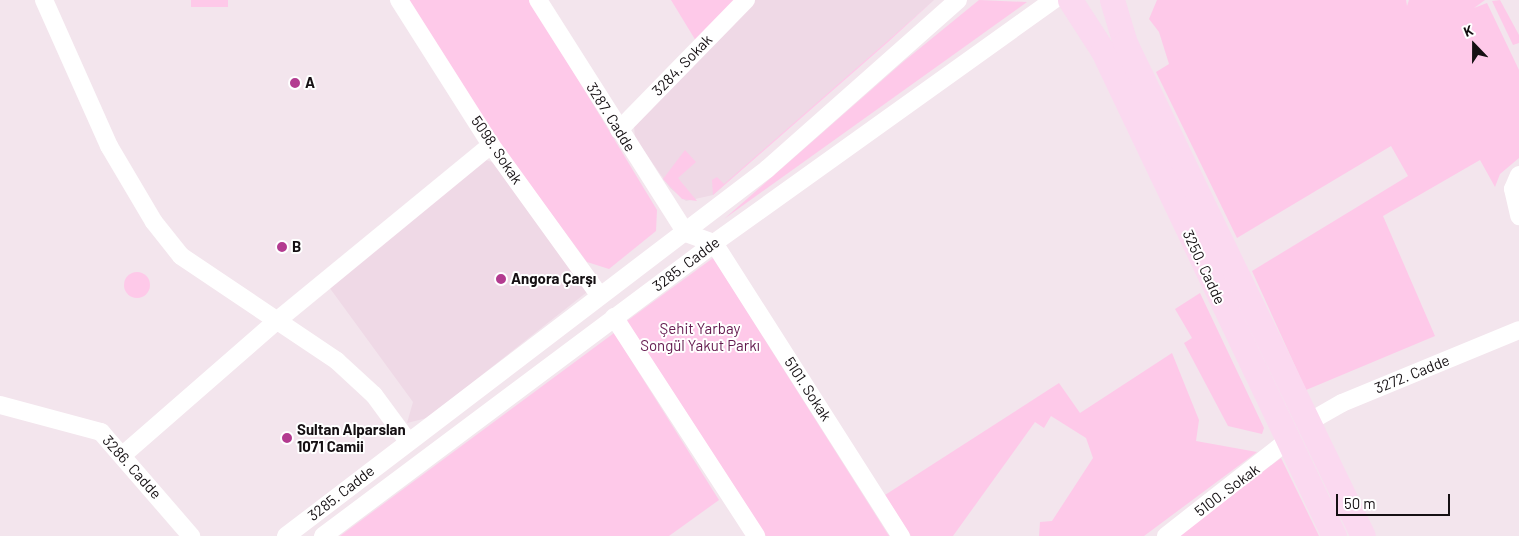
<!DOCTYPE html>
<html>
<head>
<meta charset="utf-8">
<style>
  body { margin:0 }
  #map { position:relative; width:1519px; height:536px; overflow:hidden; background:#f3e5ed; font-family:Barlow,sans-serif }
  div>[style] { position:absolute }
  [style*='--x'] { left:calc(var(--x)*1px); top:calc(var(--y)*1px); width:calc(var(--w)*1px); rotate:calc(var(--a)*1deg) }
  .built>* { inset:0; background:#efd9e6 }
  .green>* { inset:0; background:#fec9e9; transform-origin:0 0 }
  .round { border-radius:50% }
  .street>* { height:18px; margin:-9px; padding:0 9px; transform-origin:9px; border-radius:9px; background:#fff }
  .secondary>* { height:25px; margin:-12.5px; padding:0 12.5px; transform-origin:12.5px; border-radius:12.5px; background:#fbd9f0 }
  .dots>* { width:14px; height:14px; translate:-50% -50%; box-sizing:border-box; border:2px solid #fff; border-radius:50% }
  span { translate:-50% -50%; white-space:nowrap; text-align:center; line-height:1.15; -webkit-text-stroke:4px #fff; paint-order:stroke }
  .street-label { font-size:15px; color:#151013 }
  .poi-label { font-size:15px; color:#151013; font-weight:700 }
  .left { translate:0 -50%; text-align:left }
  .park-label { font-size:15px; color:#63194e }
  .north { position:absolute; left:1449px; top:20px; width:50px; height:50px; -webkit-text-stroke:4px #fff; paint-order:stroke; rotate:338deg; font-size:14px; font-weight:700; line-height:20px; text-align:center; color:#151013 }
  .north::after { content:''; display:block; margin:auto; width:18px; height:22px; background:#151013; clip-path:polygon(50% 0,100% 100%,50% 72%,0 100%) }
  .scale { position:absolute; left:1336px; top:494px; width:114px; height:22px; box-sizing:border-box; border:2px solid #151013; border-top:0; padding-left:6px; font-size:15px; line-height:18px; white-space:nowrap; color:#151013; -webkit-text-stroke:4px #fff; paint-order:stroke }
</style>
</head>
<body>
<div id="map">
  <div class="built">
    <div style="clip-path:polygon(755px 0,934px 0,713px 195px,686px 201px,670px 188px,635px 138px,634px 125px)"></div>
    <div style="clip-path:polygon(486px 160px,497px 164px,587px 292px,427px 418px,407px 423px,413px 402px,329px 287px)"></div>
  </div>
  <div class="green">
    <div style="left:191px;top:0;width:37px;height:7px"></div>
    <div style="clip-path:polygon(405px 0,530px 0,657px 210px,656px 231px,609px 269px,587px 262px,495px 137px)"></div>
    <div style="clip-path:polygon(671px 0,735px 0,696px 41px)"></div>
    <div style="clip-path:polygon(934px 0,888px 42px,713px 195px,712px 180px,717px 177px,724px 184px)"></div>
    <div style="clip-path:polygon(979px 0,1027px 2px,724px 219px,903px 62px)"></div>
    <div style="clip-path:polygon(1157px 0,1406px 0,1407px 6px,1409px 0,1485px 0,1474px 8px,1487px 3px,1519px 70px,1519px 158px,1500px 174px,1495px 187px,1480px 160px,1383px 216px,1435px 336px,1306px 390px,1252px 271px,1408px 176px,1391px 146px,1237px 238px,1156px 72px,1169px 64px,1159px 32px,1149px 19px)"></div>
    <div style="clip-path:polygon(1500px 0,1519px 35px,1519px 43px,1513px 45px,1492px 1px)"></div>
    <div style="clip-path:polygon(685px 150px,696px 162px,678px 178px,697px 201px,682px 199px,663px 179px)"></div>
    <div style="clip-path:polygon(713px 258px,889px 536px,766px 536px,627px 321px)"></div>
    <div class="round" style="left:124px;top:272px;width:26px;height:26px"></div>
    <div style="clip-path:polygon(1200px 293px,1264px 428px,1262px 434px,1228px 426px,1184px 343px,1192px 338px,1175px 309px)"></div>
    <div style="clip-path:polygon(614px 333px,719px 500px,669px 536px,340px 536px)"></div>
    <div style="clip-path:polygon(1172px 353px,1199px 420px,1196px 441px,1257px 452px,1144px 536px,1039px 536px,1040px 522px,1052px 521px,1093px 458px,1086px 438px,1051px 416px,1044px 428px,1035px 422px,953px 536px,911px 536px,885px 495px,1059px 383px,1080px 413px)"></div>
    <div style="clip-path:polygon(1281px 458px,1319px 536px,1178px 536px)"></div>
  </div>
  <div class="street">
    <div style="--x:44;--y:0;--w:160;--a:66"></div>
    <div style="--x:109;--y:146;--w:88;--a:59.4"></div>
    <div style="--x:154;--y:222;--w:43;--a:51.5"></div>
    <div style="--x:181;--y:256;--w:188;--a:33.9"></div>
    <div style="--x:337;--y:361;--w:50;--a:42.6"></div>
    <div style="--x:374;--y:395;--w:56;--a:53.7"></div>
    <div style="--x:399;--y:0;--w:172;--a:57.6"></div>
    <div style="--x:491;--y:145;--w:186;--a:54.2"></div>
    <div style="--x:538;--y:0;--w:276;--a:57.6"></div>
    <div style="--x:686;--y:233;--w:30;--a:20"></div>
    <div style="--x:714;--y:243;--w:348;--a:57.5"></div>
    <div style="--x:619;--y:130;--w:182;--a:-45.7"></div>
    <div style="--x:1519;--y:175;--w:15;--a:113"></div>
    <div style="--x:1513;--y:189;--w:28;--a:77"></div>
    <div style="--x:614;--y:317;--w:261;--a:57"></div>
    <div style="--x:0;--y:405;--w:105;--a:15"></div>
    <div style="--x:101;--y:432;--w:138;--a:49.1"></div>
    <div style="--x:1307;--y:423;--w:40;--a:-29.7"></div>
    <div style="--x:1342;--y:403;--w:191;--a:-22.4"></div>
    <div style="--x:124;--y:454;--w:206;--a:-41.1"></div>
    <div style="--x:279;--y:319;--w:274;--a:-39.4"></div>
    <div style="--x:286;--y:536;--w:605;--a:-37.34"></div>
    <div style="--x:767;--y:169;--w:255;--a:-41.5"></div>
    <div style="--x:323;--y:536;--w:489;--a:-36.8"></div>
    <div style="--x:714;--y:243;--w:418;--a:-35.6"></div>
    <div style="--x:1166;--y:536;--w:154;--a:-38.1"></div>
  </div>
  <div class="secondary">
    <div style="--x:1070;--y:0;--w:61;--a:57.1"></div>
    <div style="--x:1103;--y:51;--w:537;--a:64.53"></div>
    <div style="--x:1112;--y:0;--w:45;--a:73.2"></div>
    <div style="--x:1125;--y:43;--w:547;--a:64.23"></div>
  </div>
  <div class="dots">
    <div style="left:295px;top:83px;background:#b33b90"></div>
    <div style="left:282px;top:247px;background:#b33b90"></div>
    <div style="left:501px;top:279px;background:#b33b90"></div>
    <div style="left:287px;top:438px;background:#b33b90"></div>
  </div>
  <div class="street-label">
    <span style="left:682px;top:65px;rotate:-46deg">3284. Sokak</span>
    <span style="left:611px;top:117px;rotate:58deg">3287. Cadde</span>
    <span style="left:497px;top:150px;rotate:56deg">5098. Sokak</span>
    <span style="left:686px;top:264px;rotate:-37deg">3285. Cadde</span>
    <span style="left:1204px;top:267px;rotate:65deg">3250. Cadde</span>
    <span style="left:1412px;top:374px;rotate:-22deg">3272. Cadde</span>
    <span style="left:808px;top:389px;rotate:57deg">5101. Sokak</span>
    <span style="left:132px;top:467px;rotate:48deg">3286. Cadde</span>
    <span style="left:1227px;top:490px;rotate:-37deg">5100. Sokak</span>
    <span style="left:341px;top:493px;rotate:-38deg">3285. Cadde</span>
  </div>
  <div class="poi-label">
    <span class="left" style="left:305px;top:83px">A</span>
    <span class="left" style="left:292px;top:247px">B</span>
    <span class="left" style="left:511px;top:279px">Angora Çarşı</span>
    <span class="left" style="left:297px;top:438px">Sultan Alparslan<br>1071 Camii</span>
  </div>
  <div class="park-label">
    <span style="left:700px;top:337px">Şehit Yarbay<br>Songül Yakut Parkı</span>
  </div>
  <div class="north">K</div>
  <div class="scale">50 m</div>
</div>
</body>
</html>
